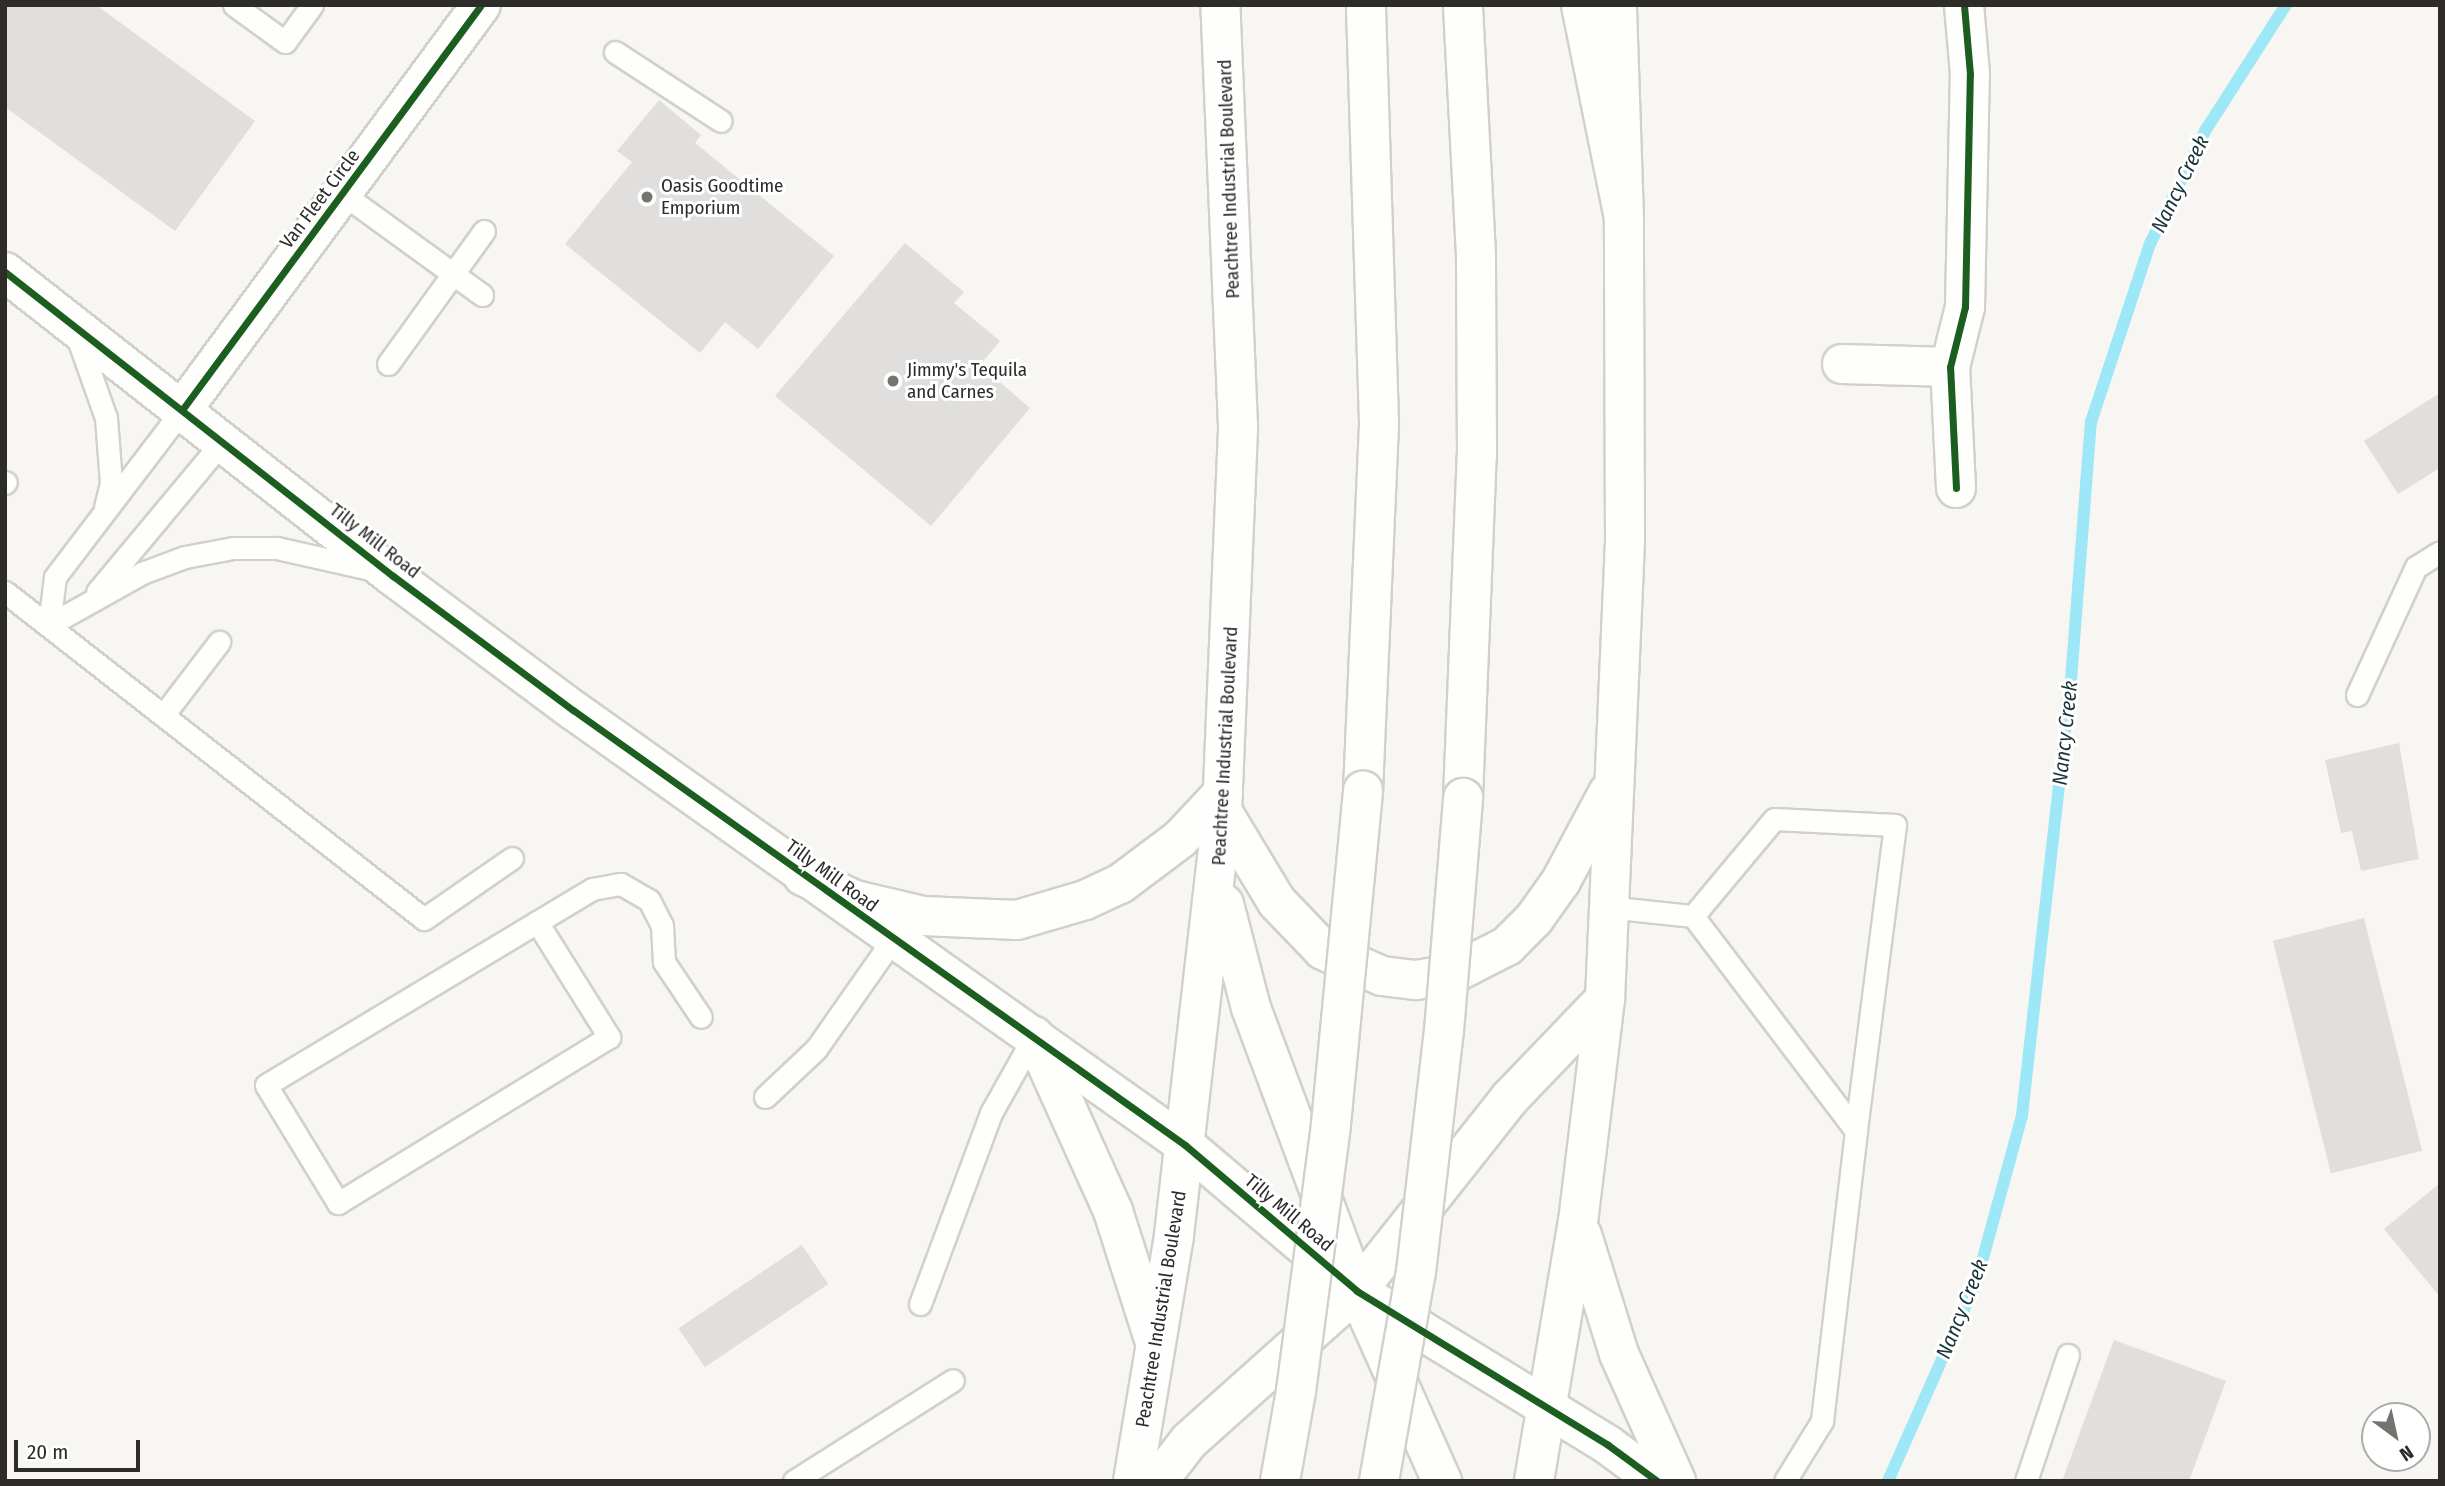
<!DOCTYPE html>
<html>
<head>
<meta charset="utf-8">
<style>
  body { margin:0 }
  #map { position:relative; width:2445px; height:1486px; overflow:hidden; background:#f7f6f2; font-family:"Fira Sans Condensed",sans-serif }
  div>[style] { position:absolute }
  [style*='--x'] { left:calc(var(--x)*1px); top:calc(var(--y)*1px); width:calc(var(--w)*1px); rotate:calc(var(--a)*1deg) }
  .stream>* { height:12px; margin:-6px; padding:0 6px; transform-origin:6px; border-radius:6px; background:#9de7f6 }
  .building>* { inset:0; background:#e0dfdd; transform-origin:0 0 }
  .roads { filter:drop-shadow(2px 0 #d1d0cd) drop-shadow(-2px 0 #d1d0cd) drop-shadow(0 2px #d1d0cd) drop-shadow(0 -2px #d1d0cd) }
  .service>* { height:21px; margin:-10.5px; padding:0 10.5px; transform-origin:10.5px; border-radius:10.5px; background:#fefefd }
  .minor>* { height:38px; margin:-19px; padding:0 19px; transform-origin:19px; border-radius:19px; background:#fefefd }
  .tertiary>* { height:38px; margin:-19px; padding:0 19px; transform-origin:19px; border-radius:19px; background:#fefefd }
  .secondary>* { height:38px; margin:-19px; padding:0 19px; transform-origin:19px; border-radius:19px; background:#fefefd }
  .motorway>* { height:38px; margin:-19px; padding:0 19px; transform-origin:19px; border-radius:19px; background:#fefefd }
  .bridges { filter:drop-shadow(2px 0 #d1d0cd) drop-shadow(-2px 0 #d1d0cd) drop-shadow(0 2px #d1d0cd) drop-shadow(0 -2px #d1d0cd) }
  .motorway-bridge>* { height:38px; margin:-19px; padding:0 19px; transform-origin:19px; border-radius:19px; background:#fefefd }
  .cycleway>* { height:7px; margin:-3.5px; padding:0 3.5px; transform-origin:3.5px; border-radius:3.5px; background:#1b5e20 }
  .dots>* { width:19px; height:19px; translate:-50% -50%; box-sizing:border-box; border:4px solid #fff; border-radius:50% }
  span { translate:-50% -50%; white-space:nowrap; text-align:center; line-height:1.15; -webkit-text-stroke:6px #fff; paint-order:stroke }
  .street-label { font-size:19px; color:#2d2c29 }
  .poi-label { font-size:19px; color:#2d2c29 }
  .left { translate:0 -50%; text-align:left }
  .water-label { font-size:21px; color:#1b3439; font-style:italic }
  .frame { position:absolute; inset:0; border:7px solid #2d2c29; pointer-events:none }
  .north { position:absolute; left:2361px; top:1402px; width:70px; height:70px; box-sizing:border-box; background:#fff; border:2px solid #ababa9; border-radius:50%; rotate:147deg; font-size:19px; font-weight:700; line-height:28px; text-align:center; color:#2d2c29 }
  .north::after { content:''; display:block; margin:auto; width:24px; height:32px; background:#74736f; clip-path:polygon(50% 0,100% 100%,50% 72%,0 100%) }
  .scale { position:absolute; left:14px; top:1440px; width:126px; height:32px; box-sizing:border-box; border:4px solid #2d2c29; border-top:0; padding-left:9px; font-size:21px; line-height:24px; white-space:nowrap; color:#2d2c29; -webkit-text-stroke:5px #fff; paint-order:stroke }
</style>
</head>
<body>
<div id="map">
  <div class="stream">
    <div style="--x:1888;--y:1481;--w:220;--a:-66.1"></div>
    <div style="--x:1977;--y:1280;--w:171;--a:-74.7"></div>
    <div style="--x:2022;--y:1115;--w:438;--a:-83.6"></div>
    <div style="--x:2071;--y:680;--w:259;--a:-85.6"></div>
    <div style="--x:2091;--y:422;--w:188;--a:-71.7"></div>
    <div style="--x:2150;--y:244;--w:126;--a:-64"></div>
    <div style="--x:2205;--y:131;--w:150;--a:-57.3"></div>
  </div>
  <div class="building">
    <div style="clip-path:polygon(5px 5px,96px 5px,255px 121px,175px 231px,5px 107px)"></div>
    <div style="clip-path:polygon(659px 100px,701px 135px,695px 143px,834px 256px,758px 349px,725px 322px,700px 353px,565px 244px,632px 162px,617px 151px)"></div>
    <div style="clip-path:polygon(905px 243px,964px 292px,954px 303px,1000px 341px,980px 365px,1030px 408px,931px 526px,775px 396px)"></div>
    <div style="clip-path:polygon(2440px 393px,2440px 468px,2398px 494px,2364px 441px)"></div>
    <div style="clip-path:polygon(2399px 743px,2419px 859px,2361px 871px,2352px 831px,2341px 833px,2325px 760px)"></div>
    <div style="left:2364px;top:918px;width:240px;height:94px;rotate:76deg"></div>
    <div style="clip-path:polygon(2440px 1183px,2440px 1297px,2384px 1229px)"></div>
    <div style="left:802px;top:1245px;width:47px;height:149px;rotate:56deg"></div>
    <div style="clip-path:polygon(2114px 1340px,2226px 1381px,2189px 1481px,2062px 1481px)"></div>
  </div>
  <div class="roads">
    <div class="service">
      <div style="--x:234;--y:5;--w:63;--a:36"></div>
      <div style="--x:285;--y:42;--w:46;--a:-53.9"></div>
      <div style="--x:615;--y:52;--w:126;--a:33.1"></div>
      <div style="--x:343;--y:194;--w:172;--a:36"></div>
      <div style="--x:77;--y:336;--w:87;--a:70.5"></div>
      <div style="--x:106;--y:418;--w:65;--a:85.6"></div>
      <div style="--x:111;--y:483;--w:25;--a:104"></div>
      <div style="--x:388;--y:364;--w:164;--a:-54.2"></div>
      <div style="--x:5;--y:483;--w:1;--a:-45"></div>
      <div style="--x:5;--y:592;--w:531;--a:37.97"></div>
      <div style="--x:424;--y:919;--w:107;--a:-34.7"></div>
      <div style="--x:97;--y:592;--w:195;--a:-50.2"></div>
      <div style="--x:49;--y:625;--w:107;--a:-29.2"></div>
      <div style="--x:142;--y:573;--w:46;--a:-20.4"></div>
      <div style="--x:185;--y:557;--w:49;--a:-10.6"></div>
      <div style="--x:233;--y:548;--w:44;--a:0"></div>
      <div style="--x:277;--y:548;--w:95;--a:12.7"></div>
      <div style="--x:49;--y:625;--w:48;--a:-82.9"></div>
      <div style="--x:55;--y:577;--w:210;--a:-52.7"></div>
      <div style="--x:2357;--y:695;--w:141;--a:-65.3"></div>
      <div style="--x:2416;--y:567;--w:28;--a:-32"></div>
      <div style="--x:164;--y:714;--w:91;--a:-52.6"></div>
      <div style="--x:1607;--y:907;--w:86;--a:6"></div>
      <div style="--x:1693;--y:916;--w:270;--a:52.8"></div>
      <div style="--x:1856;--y:1131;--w:292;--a:96.7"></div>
      <div style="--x:1822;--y:1421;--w:70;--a:121.7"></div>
      <div style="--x:1693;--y:916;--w:126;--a:-50.1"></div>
      <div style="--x:1774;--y:819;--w:121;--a:2.8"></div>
      <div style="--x:1895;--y:825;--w:308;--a:97.3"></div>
      <div style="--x:537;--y:922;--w:136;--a:57.9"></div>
      <div style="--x:609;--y:1037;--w:318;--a:148.5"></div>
      <div style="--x:338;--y:1203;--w:138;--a:-121.4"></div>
      <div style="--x:266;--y:1085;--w:380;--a:-31"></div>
      <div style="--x:592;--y:889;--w:29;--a:-10"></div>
      <div style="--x:621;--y:884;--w:32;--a:30"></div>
      <div style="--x:649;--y:900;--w:28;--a:63"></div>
      <div style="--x:662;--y:925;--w:37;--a:87"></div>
      <div style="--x:664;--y:962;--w:66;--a:56.1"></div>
      <div style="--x:765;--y:1097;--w:70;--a:-43.3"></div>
      <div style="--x:816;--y:1049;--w:134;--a:-55"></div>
      <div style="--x:920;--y:1304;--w:204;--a:-69.6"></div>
      <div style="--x:991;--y:1113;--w:88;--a:-60.8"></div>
      <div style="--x:794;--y:1481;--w:188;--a:-32.4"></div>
      <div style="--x:2026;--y:1481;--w:133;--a:-71.6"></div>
    </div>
    <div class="minor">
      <div style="--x:1842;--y:364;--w:108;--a:1.6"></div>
      <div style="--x:182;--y:410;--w:503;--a:-53.56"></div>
      <div style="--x:1956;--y:488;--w:121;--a:-92.8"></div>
      <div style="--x:1950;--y:367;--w:62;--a:-76"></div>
      <div style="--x:1965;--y:307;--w:233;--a:-88.8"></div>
      <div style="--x:1970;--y:74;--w:69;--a:-95"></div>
    </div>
    <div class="tertiary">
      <div style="--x:5;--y:272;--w:493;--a:38.1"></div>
      <div style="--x:393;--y:576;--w:224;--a:36.7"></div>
      <div style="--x:573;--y:710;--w:751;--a:35.4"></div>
      <div style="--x:1185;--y:1145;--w:226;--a:40.3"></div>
      <div style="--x:1357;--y:1291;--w:294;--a:31.5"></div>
      <div style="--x:1608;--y:1445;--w:61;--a:36.3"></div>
    </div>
    <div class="secondary">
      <div style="--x:1222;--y:811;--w:106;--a:58.9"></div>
      <div style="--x:1277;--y:902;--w:66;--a:46.2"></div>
      <div style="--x:1323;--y:950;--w:64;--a:23.8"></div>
      <div style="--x:1382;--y:976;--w:34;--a:7"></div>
      <div style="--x:1416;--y:980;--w:36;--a:-9"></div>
      <div style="--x:1452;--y:974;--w:62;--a:-27"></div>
      <div style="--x:1507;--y:946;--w:38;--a:-45"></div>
      <div style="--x:1534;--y:919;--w:47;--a:-54.6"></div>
      <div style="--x:1561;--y:881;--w:100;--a:-61.9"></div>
      <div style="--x:803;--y:876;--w:57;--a:24.8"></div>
      <div style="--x:855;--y:900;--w:70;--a:13.2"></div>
      <div style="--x:923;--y:916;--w:94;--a:2.4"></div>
      <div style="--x:1017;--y:920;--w:71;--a:-16.4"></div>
      <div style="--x:1085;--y:900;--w:38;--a:-25"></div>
      <div style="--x:1120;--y:884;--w:75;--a:-36.9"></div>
      <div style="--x:1180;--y:839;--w:63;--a:-46.9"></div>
      <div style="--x:1224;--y:904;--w:107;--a:75.4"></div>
      <div style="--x:1251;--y:1008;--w:302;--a:69.5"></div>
      <div style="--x:1357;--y:1291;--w:208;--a:65.9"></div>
      <div style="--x:1034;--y:1036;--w:192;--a:65.7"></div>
      <div style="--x:1113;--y:1211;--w:131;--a:72.3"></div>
      <div style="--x:1582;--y:1235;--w:125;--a:72.7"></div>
      <div style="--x:1619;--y:1354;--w:139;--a:65.8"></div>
      <div style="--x:1133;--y:1481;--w:249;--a:-80.5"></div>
      <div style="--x:1174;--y:1235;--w:427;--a:-83.5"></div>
      <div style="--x:1222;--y:811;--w:385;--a:-87.6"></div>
      <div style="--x:1238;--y:426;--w:421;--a:-92.4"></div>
      <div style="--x:1158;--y:1481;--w:51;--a:-52.2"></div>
      <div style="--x:1189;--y:1441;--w:225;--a:-41.8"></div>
      <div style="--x:1357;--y:1291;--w:246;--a:-51.6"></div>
      <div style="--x:1510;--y:1098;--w:137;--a:-46.2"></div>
      <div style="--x:1534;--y:1481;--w:263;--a:-80.4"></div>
      <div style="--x:1578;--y:1222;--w:225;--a:-83.1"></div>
      <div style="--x:1605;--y:999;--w:458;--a:-87.5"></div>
      <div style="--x:1625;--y:541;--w:322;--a:-90.2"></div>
      <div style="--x:1624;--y:219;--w:214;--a:-91.9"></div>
    </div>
    <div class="motorway">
      <div style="--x:1581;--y:5;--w:218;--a:78.6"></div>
      <div style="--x:1363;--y:791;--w:369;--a:-87.5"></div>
      <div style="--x:1379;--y:422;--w:417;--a:-91.8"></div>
      <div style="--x:1463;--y:798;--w:342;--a:-87.7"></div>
      <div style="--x:1477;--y:456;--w:201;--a:-90.3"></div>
      <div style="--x:1476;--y:255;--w:250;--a:-93"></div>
    </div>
  </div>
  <div class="bridges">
    <div class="motorway-bridge">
      <div style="--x:1280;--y:1481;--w:91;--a:-79.9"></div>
      <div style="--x:1296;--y:1391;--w:269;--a:-82.5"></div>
      <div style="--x:1331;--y:1124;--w:335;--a:-84.5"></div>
      <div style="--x:1379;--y:1481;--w:212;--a:-80"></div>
      <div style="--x:1416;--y:1272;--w:243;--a:-83.4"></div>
      <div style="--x:1444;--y:1031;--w:234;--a:-85.3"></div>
    </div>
  </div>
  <div class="cycleway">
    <div style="--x:5;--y:272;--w:493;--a:38.1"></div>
    <div style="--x:393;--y:576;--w:224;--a:36.7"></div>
    <div style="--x:573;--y:710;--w:751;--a:35.4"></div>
    <div style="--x:1185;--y:1145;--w:226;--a:40.3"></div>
    <div style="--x:1357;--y:1291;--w:294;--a:31.5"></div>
    <div style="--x:1608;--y:1445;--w:61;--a:36.3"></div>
    <div style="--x:182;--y:410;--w:503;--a:-53.56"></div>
    <div style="--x:1956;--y:488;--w:121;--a:-92.8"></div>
    <div style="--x:1950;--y:367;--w:62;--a:-76"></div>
    <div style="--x:1965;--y:307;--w:233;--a:-88.8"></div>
    <div style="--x:1970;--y:74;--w:69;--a:-95"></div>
  </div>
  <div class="dots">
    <div style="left:647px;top:197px;background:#74736f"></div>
    <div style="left:893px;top:381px;background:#74736f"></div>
  </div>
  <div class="street-label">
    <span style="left:1229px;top:179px;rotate:-92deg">Peachtree Industrial Boulevard</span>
    <span style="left:320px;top:199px;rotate:-53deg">Van Fleet Circle</span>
    <span style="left:375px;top:541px;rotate:38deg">Tilly Mill Road</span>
    <span style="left:1225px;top:746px;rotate:-87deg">Peachtree Industrial Boulevard</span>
    <span style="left:832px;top:876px;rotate:36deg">Tilly Mill Road</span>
    <span style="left:1289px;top:1213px;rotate:40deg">Tilly Mill Road</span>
    <span style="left:1161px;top:1309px;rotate:-81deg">Peachtree Industrial Boulevard</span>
  </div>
  <div class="poi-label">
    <span class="left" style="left:661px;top:197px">Oasis Goodtime<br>Emporium</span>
    <span class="left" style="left:907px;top:381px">Jimmy's Tequila<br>and Carnes</span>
  </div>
  <div class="water-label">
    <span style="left:2180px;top:184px;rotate:-64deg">Nancy Creek</span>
    <span style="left:2065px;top:733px;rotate:-84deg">Nancy Creek</span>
    <span style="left:1962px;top:1309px;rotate:-68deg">Nancy Creek</span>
  </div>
  <div class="frame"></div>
  <div class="north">N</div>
  <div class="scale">20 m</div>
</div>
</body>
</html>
